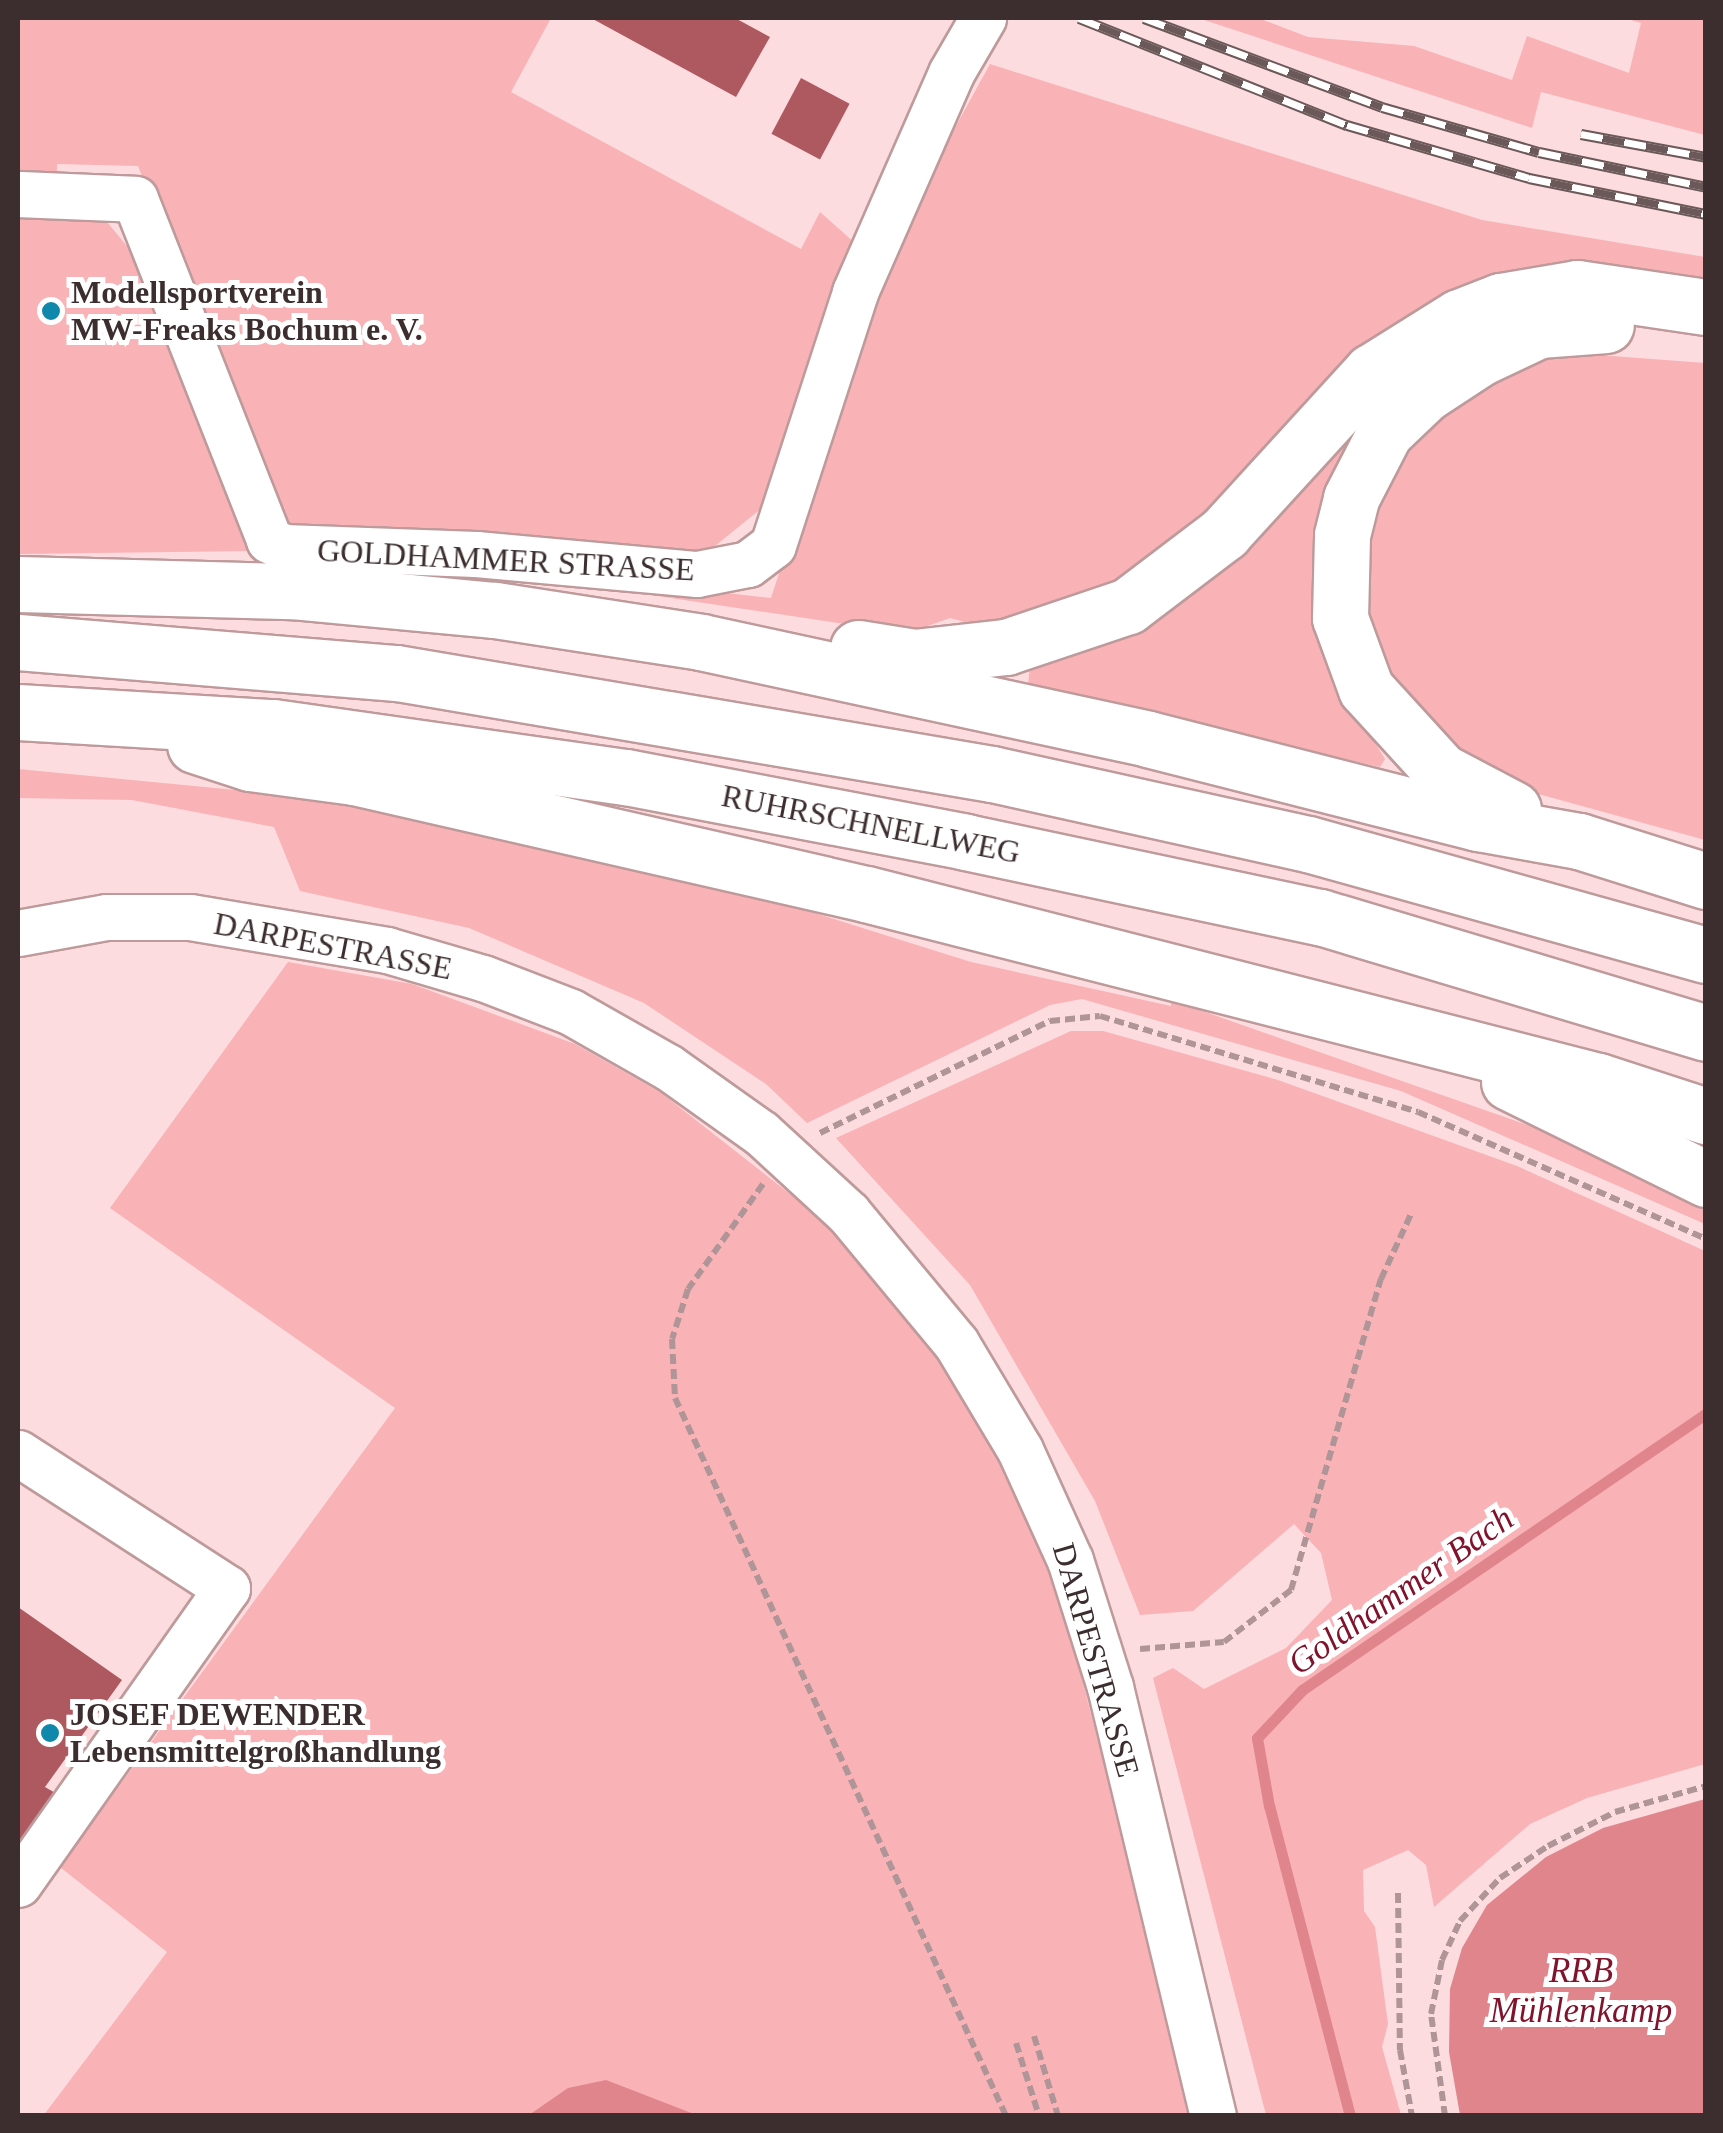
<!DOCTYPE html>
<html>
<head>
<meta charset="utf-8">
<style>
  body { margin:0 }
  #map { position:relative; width:1723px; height:2133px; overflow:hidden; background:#fcdcde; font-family:"Times New Roman",serif }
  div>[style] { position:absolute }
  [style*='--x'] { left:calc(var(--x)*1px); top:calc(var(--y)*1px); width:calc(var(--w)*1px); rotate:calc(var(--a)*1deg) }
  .green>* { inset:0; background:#f9b2b6 }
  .water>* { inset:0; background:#e0858c }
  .stream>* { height:11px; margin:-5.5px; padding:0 5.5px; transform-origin:5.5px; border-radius:5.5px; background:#e0858c }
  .building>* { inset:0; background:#ae5860; transform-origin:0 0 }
  .path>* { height:6px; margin-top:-3px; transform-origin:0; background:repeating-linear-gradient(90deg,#af9597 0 10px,transparent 0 15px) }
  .roads { filter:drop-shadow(2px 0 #be9a9b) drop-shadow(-2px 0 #be9a9b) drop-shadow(0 2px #be9a9b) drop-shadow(0 -2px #be9a9b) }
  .minor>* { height:45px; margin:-22.5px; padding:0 22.5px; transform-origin:22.5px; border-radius:22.5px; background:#fff }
  .highway>* { height:55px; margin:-27.5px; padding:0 27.5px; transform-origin:27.5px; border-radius:27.5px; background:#fff }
  .rail>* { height:11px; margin-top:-5.5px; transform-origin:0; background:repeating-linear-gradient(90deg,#fff 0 22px,#6b5859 0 44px); box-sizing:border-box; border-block:2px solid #6b5859 }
  .dots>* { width:28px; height:28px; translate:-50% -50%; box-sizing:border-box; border:5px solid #fff; border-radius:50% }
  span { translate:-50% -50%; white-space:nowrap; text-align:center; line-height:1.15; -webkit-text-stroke:10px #fff; paint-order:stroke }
  .poi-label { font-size:32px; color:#3c2d2e; font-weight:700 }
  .left { translate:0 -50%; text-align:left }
  .street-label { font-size:32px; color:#3c2d2e }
  .water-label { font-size:35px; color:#81142c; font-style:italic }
  .frame { position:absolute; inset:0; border:20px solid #3c2d2e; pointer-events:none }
</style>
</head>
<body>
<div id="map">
  <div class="green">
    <div style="clip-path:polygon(18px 18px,551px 18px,511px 92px,801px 249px,820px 212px,856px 244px,783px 491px,705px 554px,283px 532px,138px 166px,57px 164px,56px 218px,102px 216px,131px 251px,184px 360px,250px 551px,18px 554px)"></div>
    <div style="clip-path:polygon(1198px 18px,1258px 18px,1308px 37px,1414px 46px,1512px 80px,1527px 36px,1629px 73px,1641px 23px,1624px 18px,1705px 18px,1705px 135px,1541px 92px,1532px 128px)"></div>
    <div style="clip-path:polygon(990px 64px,1482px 220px,1705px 257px,1705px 294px,1562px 270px,1147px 563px,1055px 613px,994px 630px,950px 618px,922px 628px,838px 623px,558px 581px,619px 581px,771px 598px,844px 374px,918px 195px)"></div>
    <div style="clip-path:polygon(1572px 353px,1705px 363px,1705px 840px,1517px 788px,1469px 765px,1375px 660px,1362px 616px,1371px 515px,1405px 448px,1433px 417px,1515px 364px)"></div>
    <div style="clip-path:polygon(1364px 424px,1316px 537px,1313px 597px,1328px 666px,1385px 759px,1380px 767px,1028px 685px,1030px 667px)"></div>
    <div style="clip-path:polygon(18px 769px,441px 810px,697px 876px,971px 962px,1171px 1006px,1171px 1000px,1573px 1141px,1705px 1204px,1705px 1224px,1401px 1091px,1082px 999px,1050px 1005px,807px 1123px,766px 1084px,644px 1003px,469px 928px,300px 891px,274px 827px,132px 800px,18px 798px)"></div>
    <div style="clip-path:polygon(288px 962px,412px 984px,575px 1044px,660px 1092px,790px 1194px,795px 1189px,898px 1297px,972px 1406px,1060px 1593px,1194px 2115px,43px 2116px,167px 1952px,60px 1867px,395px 1408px,110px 1208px)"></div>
    <div style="clip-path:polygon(1071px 1031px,1103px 1031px,1278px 1080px,1517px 1166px,1705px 1251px,1705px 1764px,1587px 1798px,1530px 1824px,1434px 1907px,1426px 1865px,1408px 1850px,1363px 1870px,1364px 1911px,1375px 1927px,1388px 2024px,1382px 2047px,1401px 2115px,1266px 2115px,1153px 1678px,1173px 1668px,1204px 1689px,1286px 1648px,1332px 1600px,1321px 1553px,1294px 1524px,1193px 1611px,1140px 1615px,1095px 1501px,970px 1285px,836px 1138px)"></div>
  </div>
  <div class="water">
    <div style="clip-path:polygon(1705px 1799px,1705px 2115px,1460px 2115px,1449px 2052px,1450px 1989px,1462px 1948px,1487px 1905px,1546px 1857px,1603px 1828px)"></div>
    <div style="clip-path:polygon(606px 2080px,694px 2114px,695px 2115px,529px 2115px,568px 2088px)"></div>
  </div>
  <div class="stream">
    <div style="--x:1350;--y:2116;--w:320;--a:-104.6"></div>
    <div style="--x:1269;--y:1806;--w:69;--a:-100"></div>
    <div style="--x:1257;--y:1738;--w:66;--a:-46.8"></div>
    <div style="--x:1302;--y:1690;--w:490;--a:-34.4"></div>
  </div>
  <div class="building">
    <div style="clip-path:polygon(591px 18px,735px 18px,770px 37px,736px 97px)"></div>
    <div style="left:801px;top:78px;width:55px;height:63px;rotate:28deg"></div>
    <div style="clip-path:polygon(18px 1607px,122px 1680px,45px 1787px,57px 1794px,18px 1869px)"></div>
  </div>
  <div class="path">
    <div style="--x:820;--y:1133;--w:256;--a:-26"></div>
    <div style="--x:1050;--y:1021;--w:50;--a:-5.7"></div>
    <div style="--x:1100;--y:1016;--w:332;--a:16.8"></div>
    <div style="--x:1418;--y:1112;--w:315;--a:23.8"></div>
    <div style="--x:763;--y:1184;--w:129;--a:125.5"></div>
    <div style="--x:688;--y:1289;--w:52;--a:107.7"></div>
    <div style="--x:672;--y:1339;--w:59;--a:87.1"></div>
    <div style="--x:675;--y:1398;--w:791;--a:65.25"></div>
    <div style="--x:1140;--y:1649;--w:84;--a:-4.8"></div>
    <div style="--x:1224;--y:1642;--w:85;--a:-37.8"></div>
    <div style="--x:1291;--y:1590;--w:324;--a:-73.9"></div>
    <div style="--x:1381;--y:1279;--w:74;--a:-65.2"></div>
    <div style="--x:1398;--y:1893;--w:157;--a:89.3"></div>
    <div style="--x:1400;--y:2050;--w:67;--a:79.7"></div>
    <div style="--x:1034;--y:2036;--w:84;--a:73.3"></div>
    <div style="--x:1016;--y:2043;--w:77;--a:72.5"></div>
    <div style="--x:1445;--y:2116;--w:103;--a:-97.8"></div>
    <div style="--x:1431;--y:2014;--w:55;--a:-78.5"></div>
    <div style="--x:1442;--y:1960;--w:43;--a:-65.2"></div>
    <div style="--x:1460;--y:1921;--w:59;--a:-47.1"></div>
    <div style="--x:1500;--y:1878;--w:58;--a:-33.7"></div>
    <div style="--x:1548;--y:1846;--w:75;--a:-26.9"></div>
    <div style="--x:1615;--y:1812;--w:95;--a:-15.9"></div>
  </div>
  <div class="roads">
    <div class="minor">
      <div style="--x:18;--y:194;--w:117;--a:2.4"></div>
      <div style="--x:135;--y:199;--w:366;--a:68.5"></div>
      <div style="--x:269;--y:540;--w:17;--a:25"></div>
      <div style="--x:284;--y:547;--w:192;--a:2.1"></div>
      <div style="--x:476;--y:554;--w:222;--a:5.2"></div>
      <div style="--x:697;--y:574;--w:52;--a:-11.1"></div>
      <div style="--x:748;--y:564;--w:31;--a:-37"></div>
      <div style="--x:773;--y:545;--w:266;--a:-72"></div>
      <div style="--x:855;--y:292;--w:239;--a:-66.3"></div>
      <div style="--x:951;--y:73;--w:64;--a:-59.8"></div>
      <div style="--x:18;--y:933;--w:89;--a:-10.3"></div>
      <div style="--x:106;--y:917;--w:84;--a:0"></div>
      <div style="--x:190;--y:917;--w:200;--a:9.5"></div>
      <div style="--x:387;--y:950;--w:100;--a:16.3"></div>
      <div style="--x:483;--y:978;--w:94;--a:21.1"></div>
      <div style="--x:571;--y:1012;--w:112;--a:29.6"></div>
      <div style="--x:668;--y:1067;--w:114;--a:35.4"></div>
      <div style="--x:761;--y:1133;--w:118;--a:42.6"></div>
      <div style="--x:848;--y:1213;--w:169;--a:50.3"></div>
      <div style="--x:956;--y:1343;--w:125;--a:59.1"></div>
      <div style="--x:1020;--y:1450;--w:121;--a:65.6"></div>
      <div style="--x:1070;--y:1560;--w:133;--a:72.5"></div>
      <div style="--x:1110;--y:1687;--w:441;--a:76.5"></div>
      <div style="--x:18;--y:1453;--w:249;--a:32.9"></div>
      <div style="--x:227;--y:1588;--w:362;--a:125.2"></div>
    </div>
    <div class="highway">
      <div style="--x:18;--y:584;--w:275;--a:1.5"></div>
      <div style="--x:293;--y:591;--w:203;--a:5.4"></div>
      <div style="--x:495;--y:610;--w:208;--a:8.8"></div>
      <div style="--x:701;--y:642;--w:457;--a:12.2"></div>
      <div style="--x:1148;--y:739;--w:341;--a:14.3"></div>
      <div style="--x:1478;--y:823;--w:103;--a:10.1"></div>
      <div style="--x:1579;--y:841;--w:133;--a:17.5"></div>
      <div style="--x:18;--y:642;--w:380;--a:4.7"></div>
      <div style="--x:397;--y:673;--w:604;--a:9.63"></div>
      <div style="--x:992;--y:774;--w:324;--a:12.5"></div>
      <div style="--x:1308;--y:844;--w:413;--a:15.6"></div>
      <div style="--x:858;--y:648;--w:57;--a:9.1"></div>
      <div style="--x:914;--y:657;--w:93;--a:-6.2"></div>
      <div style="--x:1006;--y:647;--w:129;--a:-18.6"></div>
      <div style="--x:1128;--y:606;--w:121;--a:-37.2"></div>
      <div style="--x:1224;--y:533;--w:218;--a:-47.6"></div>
      <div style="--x:1371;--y:372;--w:104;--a:-32"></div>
      <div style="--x:1459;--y:317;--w:44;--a:-21.3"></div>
      <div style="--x:1500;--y:301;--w:78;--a:-9.6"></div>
      <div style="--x:1577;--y:288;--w:130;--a:8.4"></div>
      <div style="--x:18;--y:712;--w:255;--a:3.4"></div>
      <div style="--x:273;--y:727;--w:357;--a:8.1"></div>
      <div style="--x:626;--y:777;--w:346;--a:10.8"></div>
      <div style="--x:966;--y:842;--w:362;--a:12"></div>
      <div style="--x:1320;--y:917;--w:403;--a:16.7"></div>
      <div style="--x:195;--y:745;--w:58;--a:18.1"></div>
      <div style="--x:250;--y:763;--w:105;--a:7.7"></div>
      <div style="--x:354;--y:777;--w:525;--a:12.87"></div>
      <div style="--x:866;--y:894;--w:756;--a:14.33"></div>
      <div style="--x:1598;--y:1081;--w:114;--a:18"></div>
      <div style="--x:1513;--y:809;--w:81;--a:-152.2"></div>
      <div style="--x:1441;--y:771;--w:111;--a:-132.4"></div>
      <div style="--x:1366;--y:689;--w:76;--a:-110.1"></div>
      <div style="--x:1340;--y:618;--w:83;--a:-88.6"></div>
      <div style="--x:1342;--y:535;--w:38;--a:-76"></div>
      <div style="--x:1351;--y:498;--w:74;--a:-62.7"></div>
      <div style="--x:1385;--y:432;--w:55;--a:-43.5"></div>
      <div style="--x:1425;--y:394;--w:66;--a:-33.2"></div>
      <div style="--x:1480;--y:358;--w:65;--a:-25.4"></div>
      <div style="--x:1539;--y:330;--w:67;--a:-4.3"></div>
      <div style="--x:1509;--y:1082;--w:220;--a:26.2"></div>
    </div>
  </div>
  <div class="rail">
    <div style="--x:1079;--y:18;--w:289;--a:21.8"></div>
    <div style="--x:1347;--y:125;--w:190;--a:16.2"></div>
    <div style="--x:1529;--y:178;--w:181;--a:11.5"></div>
    <div style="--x:1144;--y:18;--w:254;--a:20.5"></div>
    <div style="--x:1382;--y:107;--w:163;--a:16"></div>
    <div style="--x:1539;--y:152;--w:171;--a:11.8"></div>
    <div style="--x:1581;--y:134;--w:127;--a:10.4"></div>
  </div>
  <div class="dots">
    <div style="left:51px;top:311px;background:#1088ac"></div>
    <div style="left:50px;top:1733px;background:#1088ac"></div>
  </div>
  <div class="poi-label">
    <span class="left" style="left:71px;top:311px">Modellsportverein<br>MW-Freaks Bochum e. V.</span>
    <span class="left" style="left:70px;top:1733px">JOSEF DEWENDER<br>Lebensmittelgroßhandlung</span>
  </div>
  <div class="street-label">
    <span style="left:506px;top:560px;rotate:3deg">GOLDHAMMER STRASSE</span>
    <span style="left:871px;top:824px;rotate:11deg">RUHRSCHNELLWEG</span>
    <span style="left:333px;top:946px;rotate:11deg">DARPESTRASSE</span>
    <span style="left:1096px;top:1660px;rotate:74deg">DARPESTRASSE</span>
  </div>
  <div class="water-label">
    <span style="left:1401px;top:1591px;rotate:-35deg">Goldhammer Bach</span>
    <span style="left:1581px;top:1991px">RRB<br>Mühlenkamp</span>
  </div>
  <div class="frame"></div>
</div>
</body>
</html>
